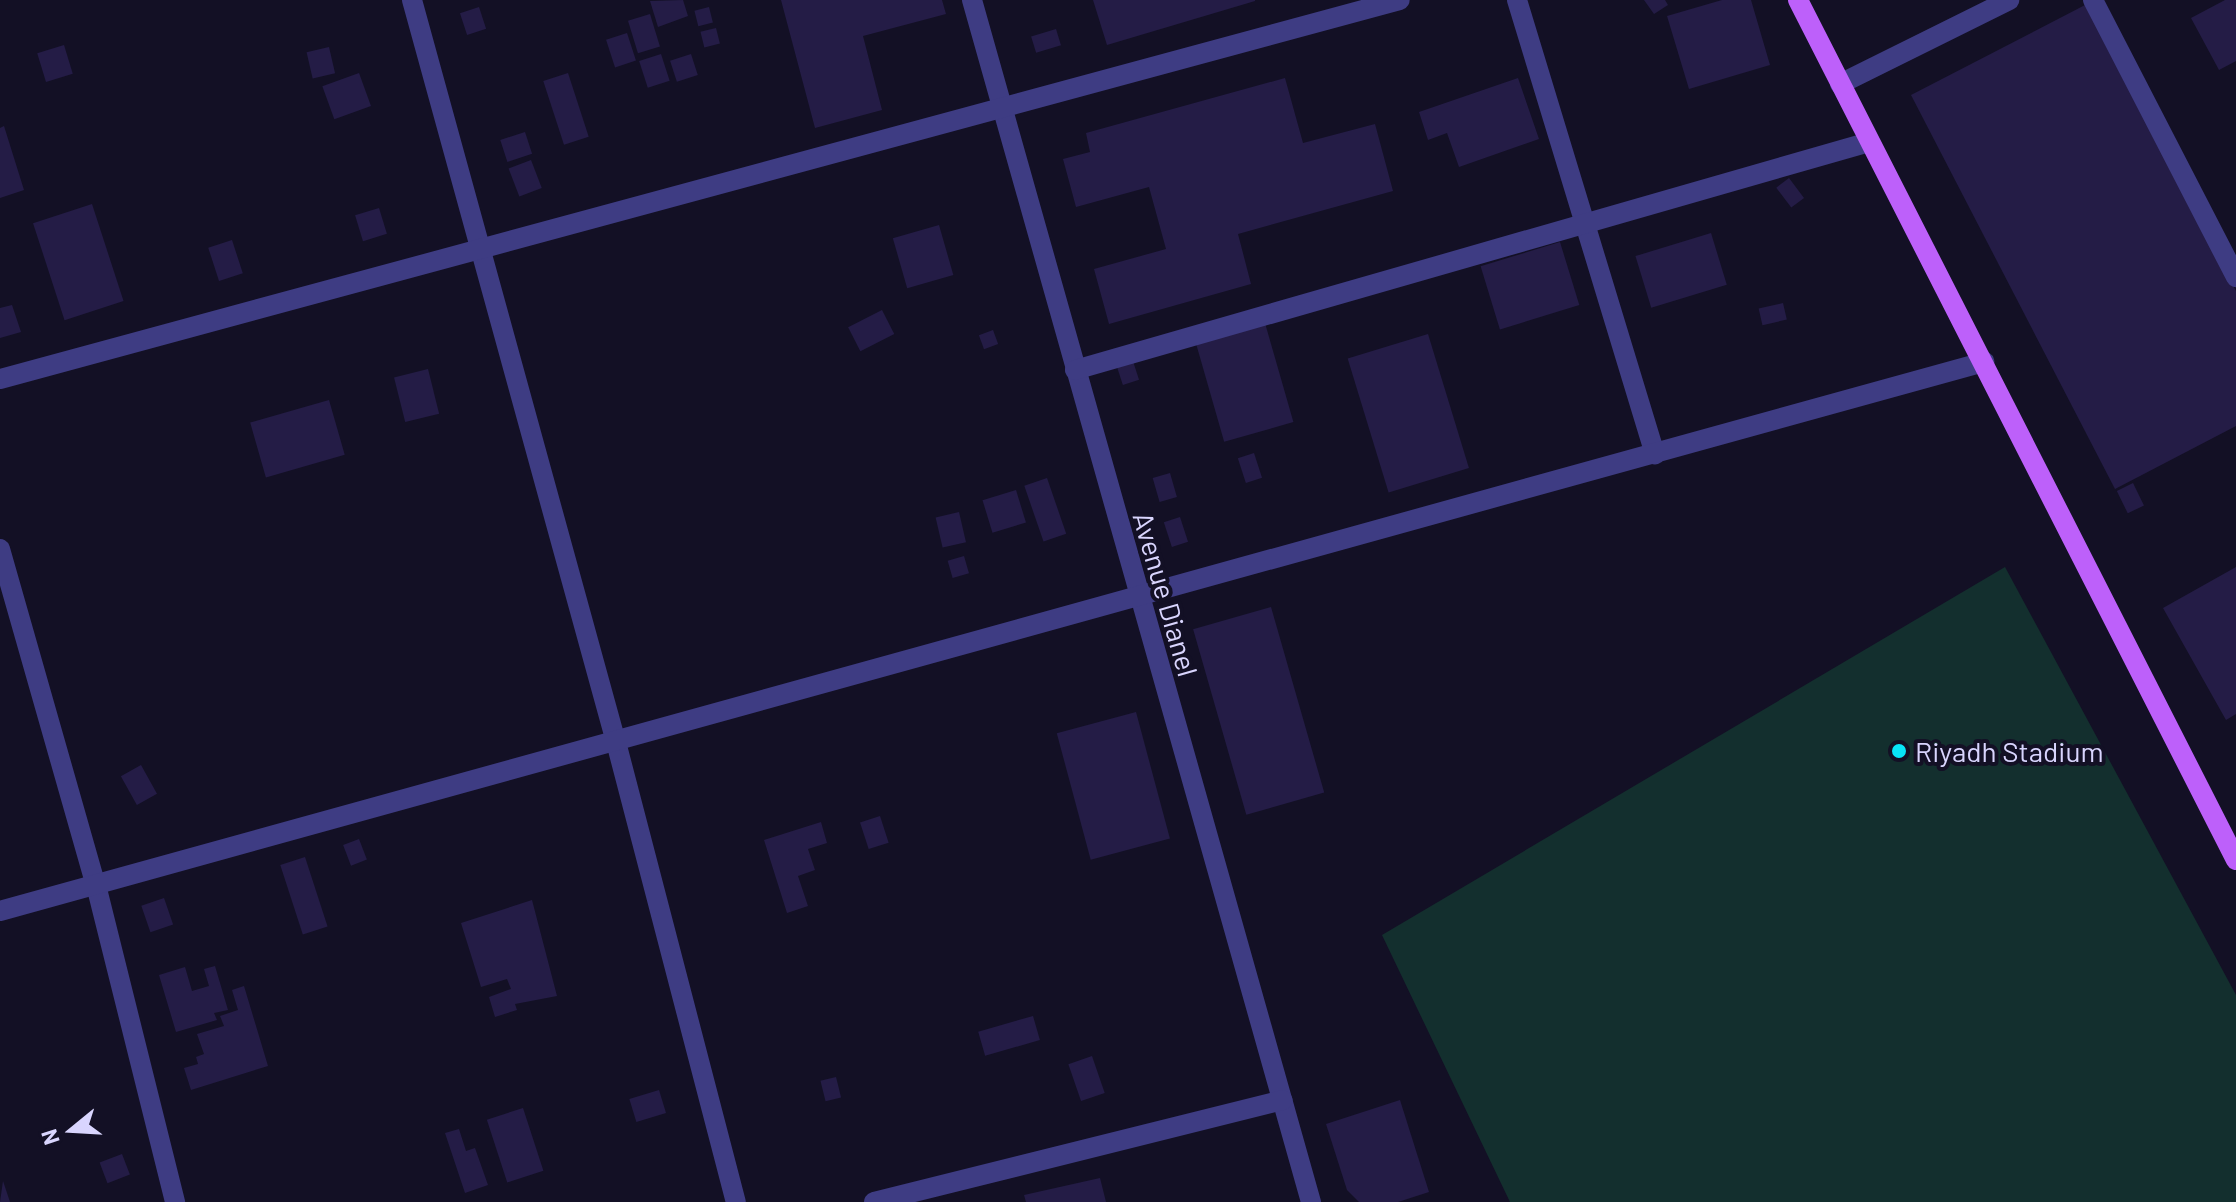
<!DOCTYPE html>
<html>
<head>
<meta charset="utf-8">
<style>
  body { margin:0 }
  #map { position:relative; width:2236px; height:1202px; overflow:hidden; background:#131025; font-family:Barlow,sans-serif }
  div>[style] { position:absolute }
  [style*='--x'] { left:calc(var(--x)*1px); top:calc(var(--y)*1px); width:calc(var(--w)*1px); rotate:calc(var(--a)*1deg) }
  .green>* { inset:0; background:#132f2e }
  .building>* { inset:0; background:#241c46; transform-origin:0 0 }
  .street>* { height:20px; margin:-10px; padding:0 10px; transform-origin:10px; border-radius:10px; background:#3e3c83 }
  .primary>* { height:20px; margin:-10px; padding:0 10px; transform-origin:10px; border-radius:10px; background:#bd60fa }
  .dots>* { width:22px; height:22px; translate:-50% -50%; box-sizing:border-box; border:4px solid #131025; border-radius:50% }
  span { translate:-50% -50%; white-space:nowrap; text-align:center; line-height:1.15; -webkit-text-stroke:8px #131025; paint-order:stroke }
  .street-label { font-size:28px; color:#d9d5fe }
  .poi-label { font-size:28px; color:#d9d5fe }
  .left { translate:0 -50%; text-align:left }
  .north { position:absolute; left:32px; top:1090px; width:80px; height:80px; -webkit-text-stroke:6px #131025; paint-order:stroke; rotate:252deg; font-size:22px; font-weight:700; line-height:32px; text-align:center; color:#d9d5fe }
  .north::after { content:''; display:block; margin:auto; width:28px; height:36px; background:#d9d5fe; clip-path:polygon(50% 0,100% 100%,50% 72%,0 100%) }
</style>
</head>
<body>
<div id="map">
  <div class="green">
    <div style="clip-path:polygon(2005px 567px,2236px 995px,2236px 1202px,1510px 1202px,1382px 935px)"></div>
  </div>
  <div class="building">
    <div style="clip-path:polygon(683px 0,688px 16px,658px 27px,650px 1px)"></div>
    <div style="clip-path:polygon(781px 0,942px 0,946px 14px,863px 36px,882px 110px,815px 128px)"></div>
    <div style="clip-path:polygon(1093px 0,1255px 0,1255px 1px,1107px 45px)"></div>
    <div style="clip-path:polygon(1644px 0,1665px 0,1668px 5px,1654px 14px)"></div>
    <div style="clip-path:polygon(1722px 0,1751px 0,1770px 65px,1689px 89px,1667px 16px)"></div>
    <div style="clip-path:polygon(2225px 0,2236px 0,2236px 61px,2219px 70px,2191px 18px)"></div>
    <div style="clip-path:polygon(2087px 4px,2236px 291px,2236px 426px,2115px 489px,1911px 95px)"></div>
    <div style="left:479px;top:7px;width:23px;height:20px;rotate:72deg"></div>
    <div style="left:709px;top:7px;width:16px;height:15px;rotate:76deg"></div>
    <div style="left:650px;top:14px;width:34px;height:23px;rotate:73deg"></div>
    <div style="left:716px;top:28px;width:16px;height:16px;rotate:76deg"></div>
    <div style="left:1056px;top:29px;width:17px;height:26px;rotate:73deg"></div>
    <div style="left:627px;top:33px;width:29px;height:22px;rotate:72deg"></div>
    <div style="left:64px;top:45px;width:30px;height:28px;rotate:73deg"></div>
    <div style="left:329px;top:47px;width:27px;height:23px;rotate:77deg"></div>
    <div style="left:661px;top:54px;width:28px;height:23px;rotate:72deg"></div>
    <div style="left:691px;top:54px;width:22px;height:22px;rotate:72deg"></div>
    <div style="left:359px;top:73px;width:35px;height:39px;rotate:70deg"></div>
    <div style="left:568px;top:73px;width:67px;height:26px;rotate:72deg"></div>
    <div style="clip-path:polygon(1285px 78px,1303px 143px,1375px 124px,1393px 191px,1238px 234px,1251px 284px,1109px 324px,1094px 269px,1166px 249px,1149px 187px,1076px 207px,1063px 159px,1090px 152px,1086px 133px)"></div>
    <div style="clip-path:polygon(1518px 78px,1539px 139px,1459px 167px,1447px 133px,1428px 140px,1419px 112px)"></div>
    <div style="clip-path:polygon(4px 126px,24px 190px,0 198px,0 128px)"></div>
    <div style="left:525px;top:132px;width:23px;height:26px;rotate:72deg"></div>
    <div style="left:531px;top:160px;width:30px;height:24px;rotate:69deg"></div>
    <div style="left:1789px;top:178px;width:25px;height:16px;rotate:53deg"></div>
    <div style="left:92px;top:204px;width:102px;height:62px;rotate:72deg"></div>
    <div style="left:379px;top:208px;width:27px;height:25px;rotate:73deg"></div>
    <div style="left:939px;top:225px;width:52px;height:48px;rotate:74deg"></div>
    <div style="left:1711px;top:233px;width:54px;height:79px;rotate:73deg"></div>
    <div style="left:232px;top:240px;width:35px;height:25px;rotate:72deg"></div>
    <div style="left:1560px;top:242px;width:66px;height:83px;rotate:73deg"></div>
    <div style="left:1783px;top:303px;width:17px;height:25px;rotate:77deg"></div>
    <div style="clip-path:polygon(12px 305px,21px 332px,0 338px,0 308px)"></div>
    <div style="left:882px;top:310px;width:27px;height:38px;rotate:63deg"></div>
    <div style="left:1265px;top:323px;width:103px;height:72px;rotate:74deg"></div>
    <div style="left:993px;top:330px;width:15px;height:15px;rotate:70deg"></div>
    <div style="left:1428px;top:334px;width:140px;height:84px;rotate:73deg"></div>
    <div style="left:1131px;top:355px;width:26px;height:17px;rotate:72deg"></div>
    <div style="left:428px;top:369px;width:46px;height:35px;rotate:76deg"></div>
    <div style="left:329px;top:400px;width:57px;height:82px;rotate:74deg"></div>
    <div style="left:1254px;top:453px;width:26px;height:17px;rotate:72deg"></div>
    <div style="left:1170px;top:473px;width:25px;height:18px;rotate:74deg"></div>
    <div style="left:1047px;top:478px;width:59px;height:24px;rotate:71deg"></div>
    <div style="left:2133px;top:483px;width:25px;height:18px;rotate:64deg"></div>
    <div style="left:1016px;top:490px;width:34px;height:35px;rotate:73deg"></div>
    <div style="left:959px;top:512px;width:31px;height:24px;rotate:77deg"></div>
    <div style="left:1180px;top:517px;width:26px;height:17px;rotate:72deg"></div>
    <div style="left:964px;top:556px;width:18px;height:17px;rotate:74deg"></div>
    <div style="clip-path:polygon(2236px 567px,2236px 714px,2226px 720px,2163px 608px)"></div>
    <div style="left:1271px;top:607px;width:193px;height:81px;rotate:74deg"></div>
    <div style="left:1136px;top:712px;width:131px;height:82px;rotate:75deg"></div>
    <div style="left:141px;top:765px;width:33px;height:23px;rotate:61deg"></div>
    <div style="left:880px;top:816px;width:28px;height:21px;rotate:72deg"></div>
    <div style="clip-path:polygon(821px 822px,827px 843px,808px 849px,815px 870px,798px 876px,808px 906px,787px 913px,764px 840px)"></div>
    <div style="left:359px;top:839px;width:22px;height:17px;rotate:69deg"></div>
    <div style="left:305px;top:857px;width:73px;height:26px;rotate:72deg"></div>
    <div style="left:164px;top:898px;width:28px;height:24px;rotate:71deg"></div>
    <div style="clip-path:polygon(532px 900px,557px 996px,515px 1004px,517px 1010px,495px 1017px,489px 997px,511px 989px,507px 979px,481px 987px,461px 923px)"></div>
    <div style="clip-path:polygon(215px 966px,228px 1010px,214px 1013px,217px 1020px,176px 1032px,159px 975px,185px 967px,192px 991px,209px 986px,204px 969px)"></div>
    <div style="clip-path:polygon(244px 986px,268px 1066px,191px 1090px,184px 1068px,198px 1064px,196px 1057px,204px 1054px,197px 1034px,224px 1026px,220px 1016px,238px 1010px,232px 990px)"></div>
    <div style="left:1033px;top:1016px;width:25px;height:57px;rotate:74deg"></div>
    <div style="left:1092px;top:1056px;width:39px;height:25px;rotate:71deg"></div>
    <div style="left:836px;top:1077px;width:21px;height:16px;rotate:76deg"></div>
    <div style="left:659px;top:1090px;width:24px;height:31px;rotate:73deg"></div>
    <div style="clip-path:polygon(1400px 1100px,1429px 1192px,1398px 1202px,1359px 1202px,1347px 1190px,1326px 1124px)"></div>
    <div style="left:523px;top:1108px;width:66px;height:38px;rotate:72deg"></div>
    <div style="clip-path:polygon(459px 1129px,466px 1151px,475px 1148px,488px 1185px,465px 1193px,445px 1133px)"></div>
    <div style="left:122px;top:1154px;width:22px;height:24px;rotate:69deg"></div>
    <div style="clip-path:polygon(1100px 1178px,1106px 1202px,1026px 1202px,1024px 1195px)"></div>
    <div style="clip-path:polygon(3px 1181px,10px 1202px,0 1202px)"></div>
  </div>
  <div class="street">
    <div style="--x:412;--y:0;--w:770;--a:74.63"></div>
    <div style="--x:616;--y:742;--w:475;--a:75.4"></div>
    <div style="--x:972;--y:0;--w:1249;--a:74.25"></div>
    <div style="--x:1517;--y:0;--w:475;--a:73.1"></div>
    <div style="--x:2093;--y:0;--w:312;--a:62.7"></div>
    <div style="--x:1840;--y:84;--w:189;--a:-26.4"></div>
    <div style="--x:1075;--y:370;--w:826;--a:-16.02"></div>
    <div style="--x:0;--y:379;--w:1450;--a:-15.15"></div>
    <div style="--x:0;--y:549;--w:349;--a:74.1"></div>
    <div style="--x:96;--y:885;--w:327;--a:76"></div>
    <div style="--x:0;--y:911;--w:2059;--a:-15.47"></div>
    <div style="--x:874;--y:1202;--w:421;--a:-14"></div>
  </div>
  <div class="primary">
    <div style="--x:1798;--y:0;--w:965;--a:63.01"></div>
  </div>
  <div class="dots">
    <div style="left:1899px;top:751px;background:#08e4f7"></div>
  </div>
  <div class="street-label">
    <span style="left:1166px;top:594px;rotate:74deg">Avenue Dianel</span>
  </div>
  <div class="poi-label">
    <span class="left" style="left:1915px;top:751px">Riyadh Stadium</span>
  </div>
  <div class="north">N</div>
</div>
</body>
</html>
